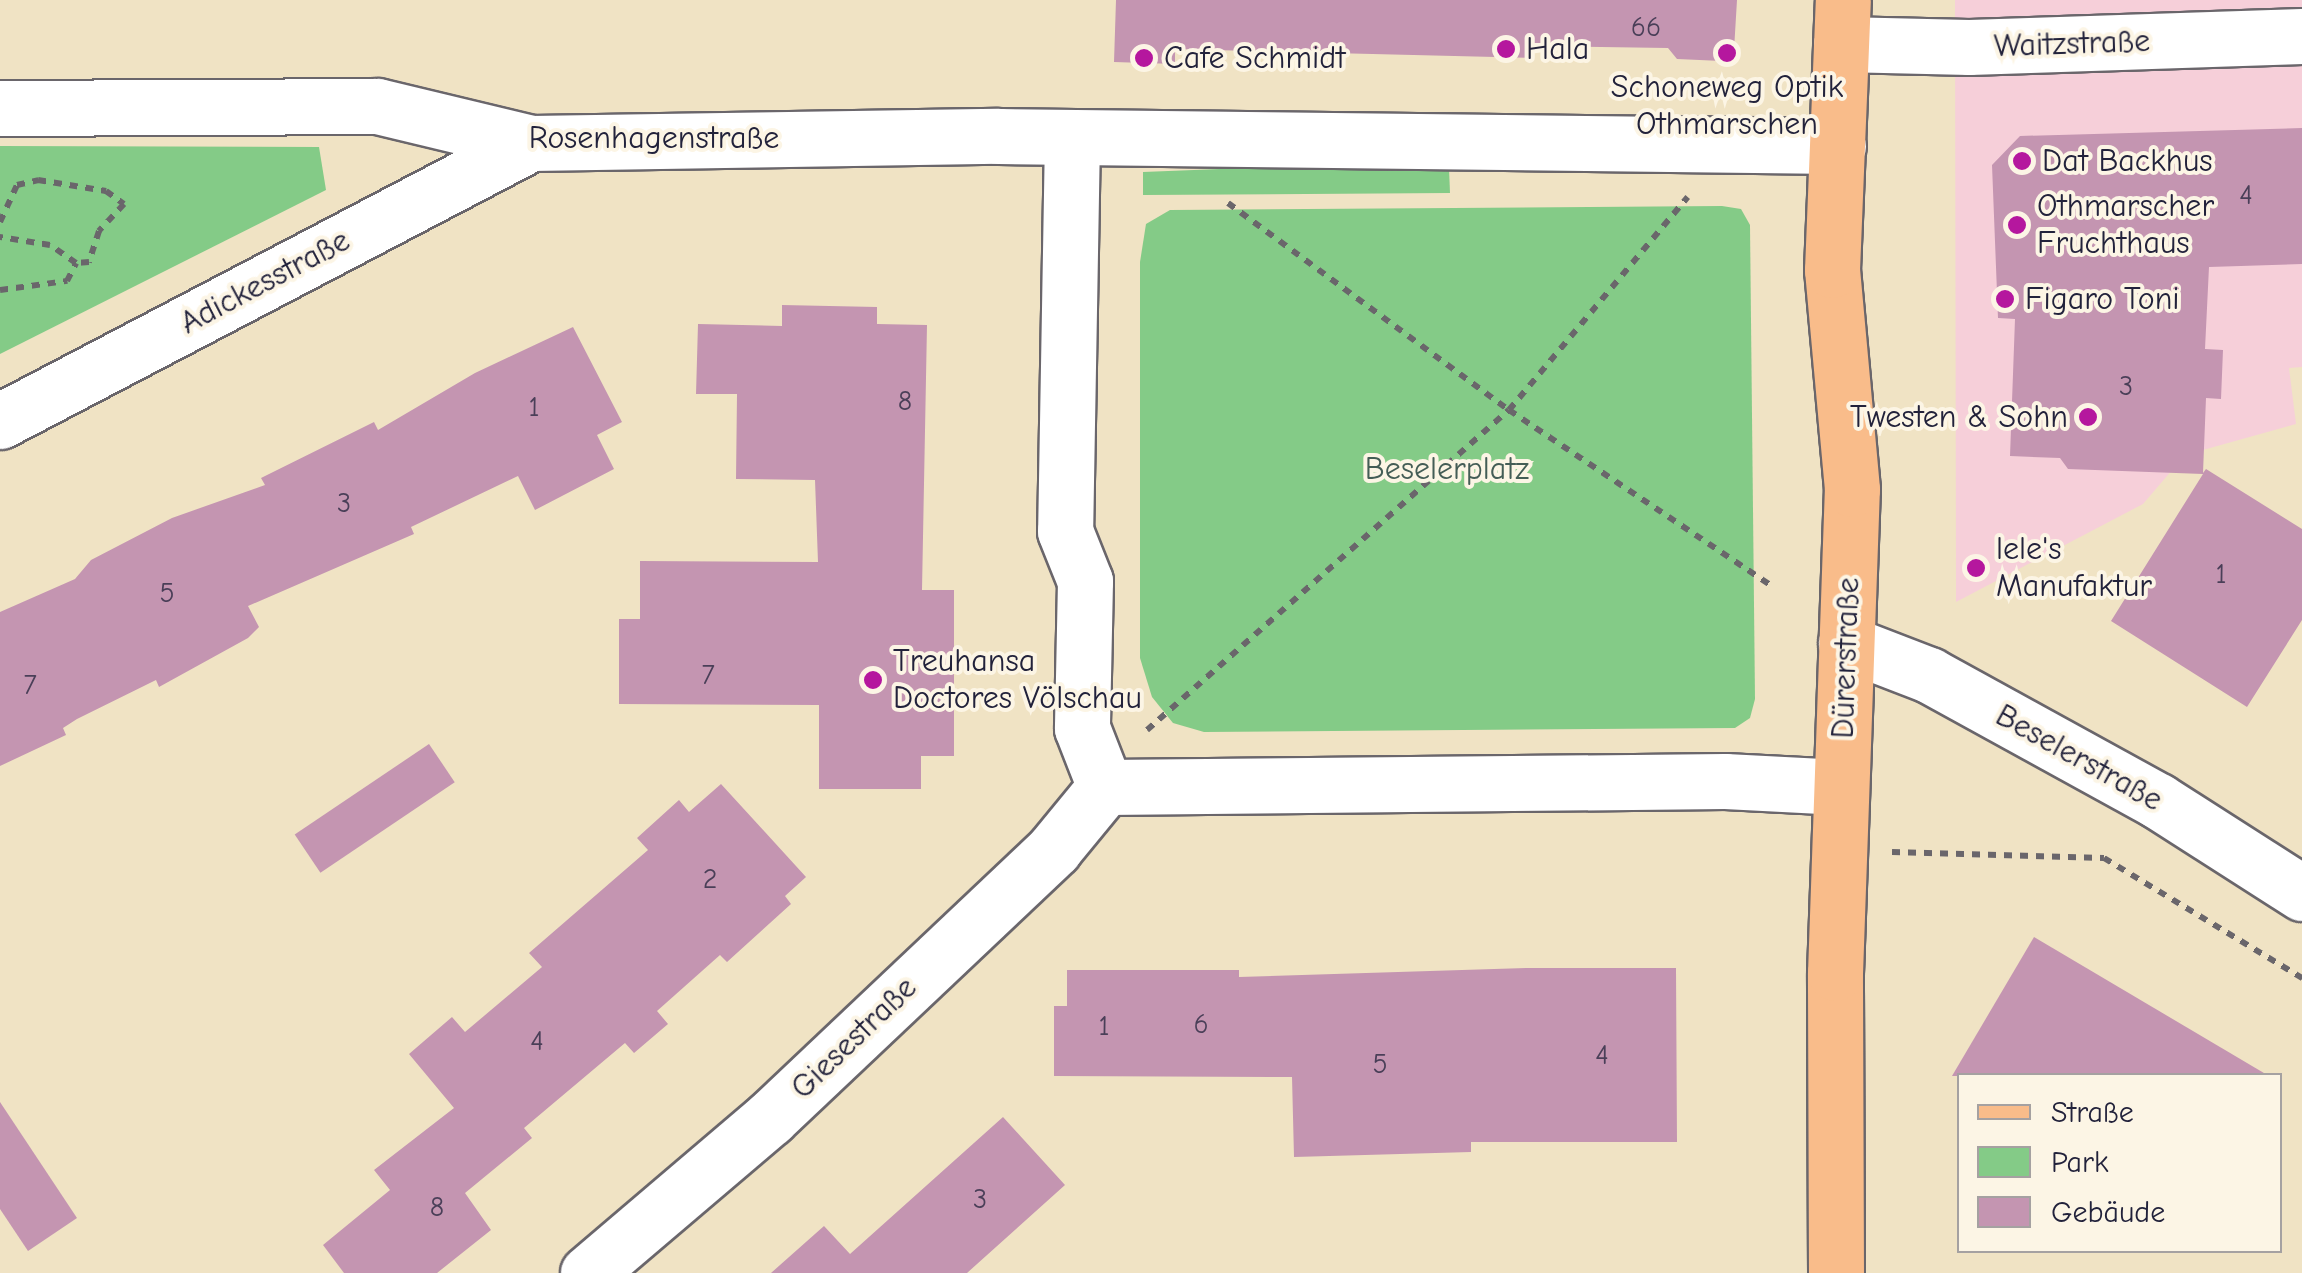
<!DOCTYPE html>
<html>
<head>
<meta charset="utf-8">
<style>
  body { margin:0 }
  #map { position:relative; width:2302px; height:1273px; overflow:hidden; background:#f0e3c4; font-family:"Comic Neue",sans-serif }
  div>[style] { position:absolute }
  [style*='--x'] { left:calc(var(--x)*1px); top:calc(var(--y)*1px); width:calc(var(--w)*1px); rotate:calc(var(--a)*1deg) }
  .built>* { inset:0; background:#f6cfd9 }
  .green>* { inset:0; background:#84cb87 }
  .building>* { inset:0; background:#c495b1; transform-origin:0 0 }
  .path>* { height:6px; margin-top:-3px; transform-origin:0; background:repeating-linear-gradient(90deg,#6a666b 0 8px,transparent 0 16px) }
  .roads { filter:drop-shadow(2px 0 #6a666b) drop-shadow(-2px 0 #6a666b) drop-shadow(0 2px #6a666b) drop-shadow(0 -2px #6a666b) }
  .minor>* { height:55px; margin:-27.5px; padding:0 27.5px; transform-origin:27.5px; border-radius:27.5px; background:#fff }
  .major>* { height:55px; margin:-27.5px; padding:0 27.5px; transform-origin:27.5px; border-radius:27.5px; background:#f9bc8a }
  .dots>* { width:28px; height:28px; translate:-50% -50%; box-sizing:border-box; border:5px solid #fcf5e5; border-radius:50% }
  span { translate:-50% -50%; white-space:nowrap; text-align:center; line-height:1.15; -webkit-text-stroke:8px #fcf5e5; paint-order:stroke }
  .number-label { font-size:28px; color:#4a3f58 }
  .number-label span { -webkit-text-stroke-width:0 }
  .street-label { font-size:32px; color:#22223b }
  .poi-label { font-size:32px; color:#22223b }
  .left { translate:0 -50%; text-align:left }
  .right { translate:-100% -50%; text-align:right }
  .park-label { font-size:32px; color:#445d56 }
  .legend { position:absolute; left:1957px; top:1073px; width:325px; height:180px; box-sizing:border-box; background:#fcf5e5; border:2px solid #a5a1a1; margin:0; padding:12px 18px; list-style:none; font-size:30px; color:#22223b }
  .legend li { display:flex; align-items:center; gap:20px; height:50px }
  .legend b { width:50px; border:2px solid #a5a1a1 }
</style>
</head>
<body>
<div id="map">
  <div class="built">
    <div style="clip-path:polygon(1955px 0,2302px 0,2302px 367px,2289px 368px,2296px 424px,2185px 455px,2143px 504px,1956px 602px)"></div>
  </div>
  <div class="green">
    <div style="clip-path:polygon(0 146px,319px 147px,326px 190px,0 354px)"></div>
    <div style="clip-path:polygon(1270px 167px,1449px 168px,1450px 193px,1143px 195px,1143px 172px)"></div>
    <div style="clip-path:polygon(1722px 206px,1741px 209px,1750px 225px,1755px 699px,1750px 718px,1735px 728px,1204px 732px,1173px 723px,1152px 697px,1140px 658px,1140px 262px,1146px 224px,1170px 210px)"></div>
  </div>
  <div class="building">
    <div style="clip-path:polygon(1116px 0,1737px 0,1734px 50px,1722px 61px,1677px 59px,1668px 48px,1534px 46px,1534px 58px,1175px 49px,1175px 64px,1114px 62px)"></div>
    <div style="clip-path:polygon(2302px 128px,2302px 264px,2209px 267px,2205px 349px,2223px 350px,2221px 399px,2206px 398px,2203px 473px,2206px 469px,2302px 529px,2302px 620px,2247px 707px,2111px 621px,2203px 474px,2068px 469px,2060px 458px,2010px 456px,2015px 319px,1998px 318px,1992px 165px,2020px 136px)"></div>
    <div style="clip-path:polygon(782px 305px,877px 307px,877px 324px,927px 325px,922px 590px,954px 590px,954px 756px,921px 756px,921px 789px,819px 789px,819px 705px,619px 704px,619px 619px,640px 619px,640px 561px,818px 562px,815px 480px,736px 479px,737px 394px,696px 394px,698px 324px,782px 326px)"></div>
    <div style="clip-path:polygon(573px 327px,622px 422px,597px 435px,614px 469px,535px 510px,518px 476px,411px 527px,414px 534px,248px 606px,259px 627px,248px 638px,159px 687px,156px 680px,77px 719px,63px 728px,66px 735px,0 766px,0 612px,75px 579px,91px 560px,172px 518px,265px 485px,261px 478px,374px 422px,378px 430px,475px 373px)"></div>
    <div style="left:429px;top:744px;width:46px;height:162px;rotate:56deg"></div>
    <div style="clip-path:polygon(721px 784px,806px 877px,785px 896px,791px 904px,727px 962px,720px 955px,657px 1011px,668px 1024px,634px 1053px,625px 1043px,524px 1128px,532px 1138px,465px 1193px,491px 1230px,437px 1273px,344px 1273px,323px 1245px,390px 1190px,374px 1170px,454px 1108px,409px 1054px,452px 1017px,465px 1032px,542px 967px,529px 953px,648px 850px,637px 838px,679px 800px,689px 812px)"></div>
    <div style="clip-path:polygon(2034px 937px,2269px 1076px,1952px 1076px)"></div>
    <div style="clip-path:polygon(1527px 968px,1676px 968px,1677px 1142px,1471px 1142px,1471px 1152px,1294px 1157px,1292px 1077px,1054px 1076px,1054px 1006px,1067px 1006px,1067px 970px,1239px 970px,1239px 977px)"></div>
    <div style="clip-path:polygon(0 1102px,77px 1218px,28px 1251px,0 1209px)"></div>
    <div style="clip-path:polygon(1003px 1117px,1065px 1185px,967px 1273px,771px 1273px,824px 1226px,850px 1254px)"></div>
  </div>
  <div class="path">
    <div style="--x:1228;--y:203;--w:349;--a:36.4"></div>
    <div style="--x:1509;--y:410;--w:314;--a:33.8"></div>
    <div style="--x:0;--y:222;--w:41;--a:-65.3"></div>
    <div style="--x:17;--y:185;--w:22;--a:-13"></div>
    <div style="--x:38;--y:180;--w:69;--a:9.2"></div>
    <div style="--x:106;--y:191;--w:22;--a:36"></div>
    <div style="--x:124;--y:204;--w:37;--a:133"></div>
    <div style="--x:99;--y:231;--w:33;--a:108"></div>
    <div style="--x:89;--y:262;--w:13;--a:176"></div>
    <div style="--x:76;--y:263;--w:32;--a:-145"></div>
    <div style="--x:50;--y:245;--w:51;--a:-170.9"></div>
    <div style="--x:0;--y:290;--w:68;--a:-7.7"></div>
    <div style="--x:67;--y:281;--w:20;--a:-63"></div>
    <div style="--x:1147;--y:730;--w:483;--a:-41.5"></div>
    <div style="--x:1509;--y:410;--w:278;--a:-50"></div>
    <div style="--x:1892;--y:852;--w:212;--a:1.6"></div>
    <div style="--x:2104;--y:858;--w:232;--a:31.2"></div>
  </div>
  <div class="roads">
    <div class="minor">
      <div style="--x:1841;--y:44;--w:128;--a:1.3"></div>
      <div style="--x:1969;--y:47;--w:333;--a:-1.9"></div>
      <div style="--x:0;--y:108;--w:377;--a:-0.3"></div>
      <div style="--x:377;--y:106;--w:158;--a:13.5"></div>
      <div style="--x:531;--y:143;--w:467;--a:-0.9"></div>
      <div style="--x:998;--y:136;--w:840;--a:0.68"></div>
      <div style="--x:1072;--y:137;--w:394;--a:91"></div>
      <div style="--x:1065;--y:531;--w:54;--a:68.2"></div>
      <div style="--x:1085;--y:581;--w:147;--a:91.2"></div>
      <div style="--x:1082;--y:728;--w:63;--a:68.7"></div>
      <div style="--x:0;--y:421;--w:599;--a:-27.63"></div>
      <div style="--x:1846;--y:643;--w:89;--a:21.1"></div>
      <div style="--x:1929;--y:675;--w:261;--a:28.8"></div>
      <div style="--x:2158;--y:801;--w:171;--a:32.6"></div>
      <div style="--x:1105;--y:787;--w:620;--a:-0.55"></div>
      <div style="--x:1725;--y:781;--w:116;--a:3"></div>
      <div style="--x:588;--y:1273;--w:239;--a:-40.4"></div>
      <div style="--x:770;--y:1118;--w:391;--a:-43.4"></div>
      <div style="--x:1054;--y:849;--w:80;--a:-50.6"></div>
    </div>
    <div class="major">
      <div style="--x:1836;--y:1273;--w:300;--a:-90.2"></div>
      <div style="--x:1835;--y:973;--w:484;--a:-88"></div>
      <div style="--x:1852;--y:489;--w:220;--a:-95.2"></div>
      <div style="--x:1832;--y:270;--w:270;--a:-87.7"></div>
    </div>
  </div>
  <div class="dots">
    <div style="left:1506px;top:49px;background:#b5179e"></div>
    <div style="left:1727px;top:53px;background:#b5179e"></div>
    <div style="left:1144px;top:58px;background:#b5179e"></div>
    <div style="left:2022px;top:161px;background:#b5179e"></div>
    <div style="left:2017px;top:225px;background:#b5179e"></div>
    <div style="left:2005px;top:299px;background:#b5179e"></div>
    <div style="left:2088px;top:417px;background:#b5179e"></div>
    <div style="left:1976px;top:568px;background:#b5179e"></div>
    <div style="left:873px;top:680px;background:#b5179e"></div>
  </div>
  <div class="number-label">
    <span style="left:1646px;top:27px">66</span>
    <span style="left:2246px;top:195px">4</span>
    <span style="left:2126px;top:386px">3</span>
    <span style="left:905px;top:401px">8</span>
    <span style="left:534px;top:407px">1</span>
    <span style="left:344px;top:503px">3</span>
    <span style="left:2221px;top:574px">1</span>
    <span style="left:167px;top:593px">5</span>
    <span style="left:708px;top:675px">7</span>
    <span style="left:30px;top:685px">7</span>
    <span style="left:710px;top:879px">2</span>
    <span style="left:1201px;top:1024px">6</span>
    <span style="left:1104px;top:1026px">1</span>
    <span style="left:537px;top:1041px">4</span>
    <span style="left:1602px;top:1055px">4</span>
    <span style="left:1380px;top:1064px">5</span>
    <span style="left:980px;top:1199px">3</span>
    <span style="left:437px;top:1207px">8</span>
  </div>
  <div class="street-label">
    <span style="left:2072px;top:44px;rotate:-2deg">Waitzstraße</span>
    <span style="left:654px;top:138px">Rosenhagenstraße</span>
    <span style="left:265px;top:282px;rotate:-28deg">Adickesstraße</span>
    <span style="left:1846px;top:658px;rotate:-88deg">Dürerstraße</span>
    <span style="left:2079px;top:758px;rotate:29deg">Beselerstraße</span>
    <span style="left:854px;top:1038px;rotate:-44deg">Giesestraße</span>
  </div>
  <div class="poi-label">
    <span class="left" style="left:1526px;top:49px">Hala</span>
    <span class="left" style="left:1164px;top:58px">Cafe Schmidt</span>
    <span style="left:1727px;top:106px">Schoneweg Optik<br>Othmarschen</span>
    <span class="left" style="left:2042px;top:161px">Dat Backhus</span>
    <span class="left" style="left:2037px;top:225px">Othmarscher<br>Fruchthaus</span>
    <span class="left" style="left:2025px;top:299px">Figaro Toni</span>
    <span class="right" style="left:2068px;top:417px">Twesten &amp; Sohn</span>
    <span class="left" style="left:1996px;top:568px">lele's<br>Manufaktur</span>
    <span class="left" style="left:893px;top:680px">Treuhansa<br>Doctores Völschau</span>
  </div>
  <div class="park-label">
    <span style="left:1447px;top:469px">Beselerplatz</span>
  </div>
  <ul class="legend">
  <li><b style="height:12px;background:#f9bc8a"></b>Straße</li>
  <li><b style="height:28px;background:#84cb87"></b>Park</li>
  <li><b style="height:28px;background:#c495b1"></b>Gebäude</li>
  </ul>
</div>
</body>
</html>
